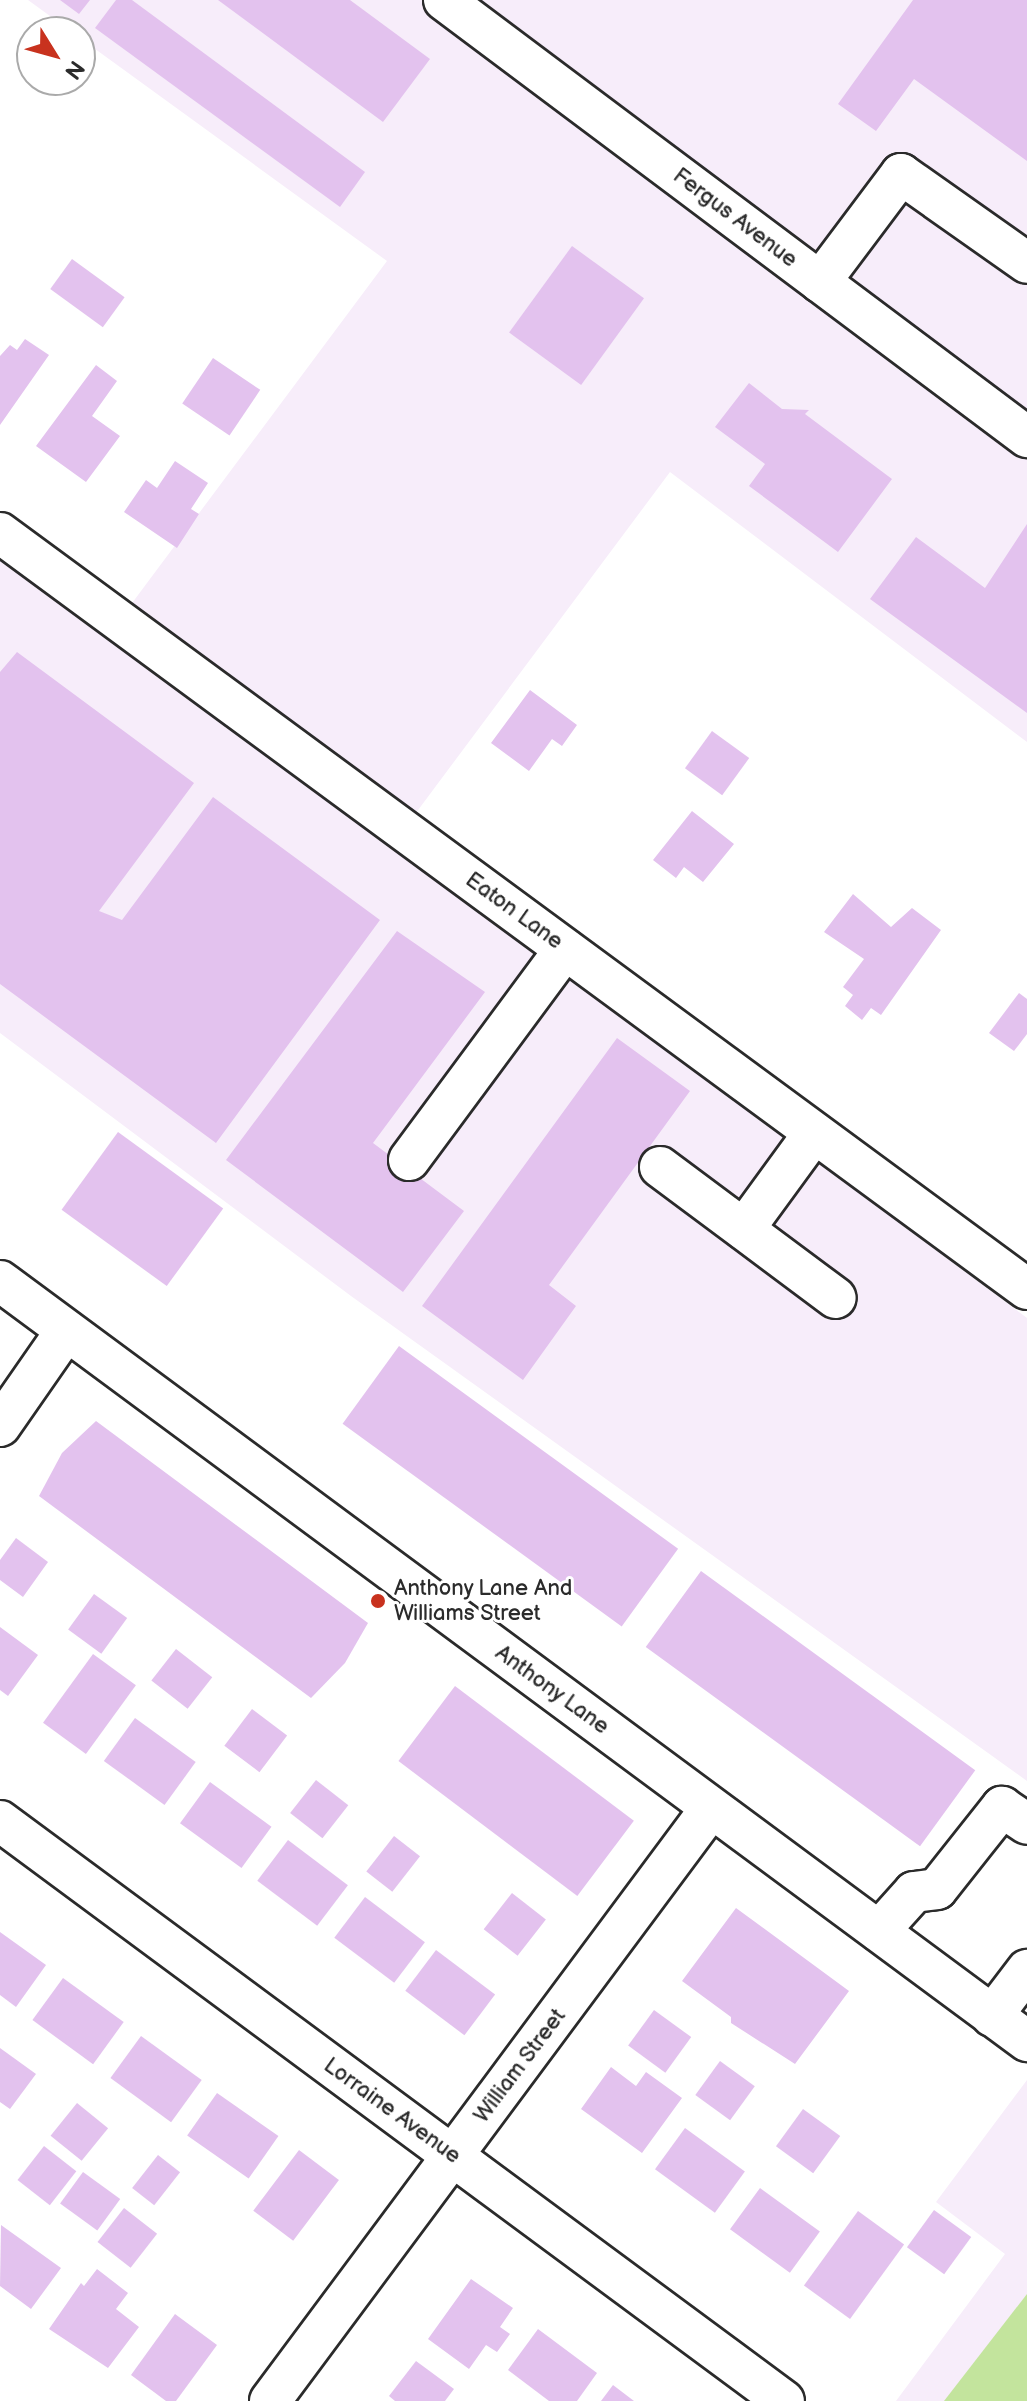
<!DOCTYPE html>
<html>
<head>
<meta charset="utf-8">
<style>
  body { margin:0 }
  #map { position:relative; width:1027px; height:2401px; overflow:hidden; background:#fff; font-family:"Balsamiq Sans",sans-serif }
  div>[style] { position:absolute }
  [style*='--x'] { left:calc(var(--x)*1px); top:calc(var(--y)*1px); width:calc(var(--w)*1px); rotate:calc(var(--a)*1deg) }
  .built>* { inset:0; background:#f7edfa }
  .green>* { inset:0; background:#c3e49d }
  .building>* { inset:0; background:#e3c2ee; transform-origin:0 0 }
  .roads { filter:drop-shadow(2px 0 #2b2b2b) drop-shadow(-2px 0 #2b2b2b) drop-shadow(0 2px #2b2b2b) drop-shadow(0 -2px #2b2b2b) }
  .minor>* { height:40px; margin:-20px; padding:0 20px; transform-origin:20px; border-radius:20px; background:#fff }
  .dots>* { width:22px; height:22px; translate:-50% -50%; box-sizing:border-box; border:4px solid #fff; border-radius:50% }
  span { translate:-50% -50%; white-space:nowrap; text-align:center; line-height:1.15; -webkit-text-stroke:6px #fff; paint-order:stroke }
  .street-label { font-size:22px; color:#2b2b2b }
  .poi-label { font-size:22px; color:#2b2b2b }
  .left { translate:0 -50%; text-align:left }
  .north { position:absolute; left:16px; top:16px; width:80px; height:80px; box-sizing:border-box; background:#fff; border:2px solid #aaa; border-radius:50%; rotate:127deg; font-size:22px; font-weight:700; line-height:32px; text-align:center; color:#2b2b2b }
  .north::after { content:''; display:block; margin:auto; width:28px; height:36px; background:#c8321e; clip-path:polygon(50% 0,100% 100%,50% 72%,0 100%) }
</style>
</head>
<body>
<div id="map">
  <div class="built">
    <div style="clip-path:polygon(28px 0,1027px 0,1027px 742px,670px 472px,392px 845px,1027px 1318px,1027px 1781px,351px 1296px,0 1033px,0 560px,106px 638px,387px 261px,80px 38px,80px 32px,72px 32px)"></div>
    <div style="clip-path:polygon(1027px 2080px,1027px 2401px,896px 2401px,1005px 2254px,936px 2202px)"></div>
  </div>
  <div class="green">
    <div style="clip-path:polygon(1027px 2294px,1027px 2401px,944px 2401px)"></div>
  </div>
  <div class="building">
    <div style="clip-path:polygon(60px 0,90px 0,79px 14px)"></div>
    <div style="clip-path:polygon(116px 0,132px 0,365px 172px,340px 207px,95px 28px)"></div>
    <div style="clip-path:polygon(218px 0,350px 0,430px 59px,383px 122px)"></div>
    <div style="clip-path:polygon(913px 0,1027px 0,1027px 161px,914px 79px,876px 131px,838px 104px)"></div>
    <div style="left:572px;top:246px;width:89px;height:107px;rotate:36deg"></div>
    <div style="left:72px;top:259px;width:65px;height:37px;rotate:36deg"></div>
    <div style="clip-path:polygon(25px 339px,49px 355px,0 425px,0 356px,10px 345px,17px 350px)"></div>
    <div style="left:213px;top:358px;width:57px;height:55px;rotate:34deg"></div>
    <div style="clip-path:polygon(96px 365px,117px 381px,92px 416px,120px 436px,86px 482px,36px 446px)"></div>
    <div style="clip-path:polygon(749px 383px,782px 409px,809px 410px,805px 414px,892px 479px,838px 552px,749px 486px,765px 464px,715px 427px)"></div>
    <div style="clip-path:polygon(175px 461px,208px 483px,191px 509px,199px 514px,177px 548px,124px 512px,146px 480px,157px 488px)"></div>
    <div style="clip-path:polygon(1027px 524px,1027px 713px,870px 599px,916px 537px,985px 588px)"></div>
    <div style="clip-path:polygon(17px 652px,194px 783px,99px 911px,122px 920px,213px 797px,380px 920px,216px 1143px,0 984px,0 672px)"></div>
    <div style="clip-path:polygon(530px 690px,577px 725px,562px 746px,552px 739px,529px 771px,491px 743px)"></div>
    <div style="left:712px;top:731px;width:46px;height:46px;rotate:36deg"></div>
    <div style="clip-path:polygon(692px 811px,734px 844px,703px 882px,684px 867px,676px 878px,653px 860px)"></div>
    <div style="clip-path:polygon(853px 894px,891px 927px,912px 908px,941px 930px,881px 1015px,871px 1008px,862px 1020px,845px 1006px,853px 995px,843px 987px,864px 959px,824px 932px)"></div>
    <div style="clip-path:polygon(397px 931px,485px 992px,373px 1143px,464px 1211px,403px 1292px,226px 1160px)"></div>
    <div style="clip-path:polygon(1019px 993px,1027px 999px,1027px 1034px,1014px 1051px,989px 1033px)"></div>
    <div style="clip-path:polygon(617px 1038px,690px 1091px,549px 1285px,576px 1306px,523px 1380px,422px 1306px)"></div>
    <div style="left:118px;top:1132px;width:130px;height:96px;rotate:36deg"></div>
    <div style="left:399px;top:1346px;width:345px;height:96px;rotate:36deg"></div>
    <div style="clip-path:polygon(96px 1421px,368px 1623px,345px 1663px,311px 1698px,39px 1496px,62px 1453px)"></div>
    <div style="clip-path:polygon(16px 1538px,48px 1562px,23px 1597px,0 1580px,0 1560px)"></div>
    <div style="left:701px;top:1571px;width:339px;height:94px;rotate:36deg"></div>
    <div style="left:94px;top:1594px;width:41px;height:44px;rotate:36deg"></div>
    <div style="clip-path:polygon(0 1627px,38px 1655px,8px 1696px,0 1690px)"></div>
    <div style="left:176px;top:1649px;width:46px;height:40px;rotate:38deg"></div>
    <div style="left:93px;top:1654px;width:53px;height:85px;rotate:36deg"></div>
    <div style="left:455px;top:1686px;width:224px;height:94px;rotate:37deg"></div>
    <div style="left:252px;top:1709px;width:44px;height:46px;rotate:37deg"></div>
    <div style="left:135px;top:1718px;width:75px;height:53px;rotate:36deg"></div>
    <div style="left:316px;top:1780px;width:41px;height:42px;rotate:38deg"></div>
    <div style="left:210px;top:1782px;width:76px;height:51px;rotate:36deg"></div>
    <div style="left:394px;top:1836px;width:33px;height:45px;rotate:38deg"></div>
    <div style="left:288px;top:1840px;width:75px;height:51px;rotate:37deg"></div>
    <div style="left:512px;top:1893px;width:43px;height:46px;rotate:38deg"></div>
    <div style="left:365px;top:1897px;width:75px;height:51px;rotate:37deg"></div>
    <div style="clip-path:polygon(736px 1908px,849px 1991px,795px 2064px,731px 2023px,731px 2017px,682px 1981px)"></div>
    <div style="clip-path:polygon(0 1932px,46px 1965px,16px 2007px,0 1995px)"></div>
    <div style="left:436px;top:1950px;width:74px;height:51px;rotate:37deg"></div>
    <div style="left:63px;top:1978px;width:75px;height:52px;rotate:36deg"></div>
    <div style="left:654px;top:2010px;width:46px;height:44px;rotate:36deg"></div>
    <div style="left:141px;top:2036px;width:75px;height:52px;rotate:36deg"></div>
    <div style="clip-path:polygon(0 2048px,36px 2074px,10px 2109px,0 2102px)"></div>
    <div style="left:720px;top:2061px;width:43px;height:42px;rotate:36deg"></div>
    <div style="clip-path:polygon(611px 2067px,636px 2086px,646px 2072px,682px 2098px,642px 2153px,581px 2109px)"></div>
    <div style="left:217px;top:2093px;width:75px;height:52px;rotate:35deg"></div>
    <div style="left:77px;top:2103px;width:40px;height:42px;rotate:39deg"></div>
    <div style="left:803px;top:2109px;width:46px;height:46px;rotate:36deg"></div>
    <div style="left:685px;top:2128px;width:74px;height:51px;rotate:36deg"></div>
    <div style="left:44px;top:2146px;width:41px;height:43px;rotate:38deg"></div>
    <div style="left:299px;top:2150px;width:50px;height:76px;rotate:37deg"></div>
    <div style="left:158px;top:2155px;width:28px;height:42px;rotate:38deg"></div>
    <div style="left:83px;top:2172px;width:46px;height:39px;rotate:36deg"></div>
    <div style="left:760px;top:2188px;width:74px;height:51px;rotate:36deg"></div>
    <div style="left:124px;top:2208px;width:42px;height:43px;rotate:38deg"></div>
    <div style="left:934px;top:2210px;width:46px;height:46px;rotate:36deg"></div>
    <div style="left:858px;top:2211px;width:57px;height:92px;rotate:36deg"></div>
    <div style="clip-path:polygon(1px 2225px,61px 2268px,31px 2309px,0 2286px)"></div>
    <div style="clip-path:polygon(97px 2269px,128px 2293px,116px 2309px,139px 2327px,108px 2368px,49px 2329px,81px 2283px,84px 2286px)"></div>
    <div style="clip-path:polygon(471px 2279px,513px 2308px,500px 2327px,510px 2334px,497px 2352px,486px 2345px,469px 2369px,428px 2339px)"></div>
    <div style="clip-path:polygon(175px 2314px,217px 2345px,176px 2401px,166px 2401px,131px 2375px)"></div>
    <div style="clip-path:polygon(538px 2329px,597px 2373px,577px 2401px,549px 2401px,508px 2370px)"></div>
    <div style="clip-path:polygon(416px 2361px,454px 2389px,445px 2401px,395px 2401px,389px 2396px)"></div>
    <div style="clip-path:polygon(613px 2385px,634px 2401px,601px 2401px)"></div>
  </div>
  <div class="roads">
    <div class="minor">
      <div style="--x:444;--y:0;--w:729;--a:36.85"></div>
      <div style="--x:820;--y:282;--w:135;--a:-53.1"></div>
      <div style="--x:901;--y:174;--w:154;--a:35.2"></div>
      <div style="--x:0;--y:533;--w:1275;--a:36.36"></div>
      <div style="--x:409;--y:1160;--w:262;--a:-53.5"></div>
      <div style="--x:660;--y:1167;--w:219;--a:36.7"></div>
      <div style="--x:744;--y:1229;--w:119;--a:-53.9"></div>
      <div style="--x:0;--y:1281;--w:1278;--a:36.5"></div>
      <div style="--x:0;--y:1426;--w:116;--a:-55.2"></div>
      <div style="--x:0;--y:1821;--w:975;--a:36.49"></div>
      <div style="--x:879;--y:1931;--w:52;--a:-48.1"></div>
      <div style="--x:914;--y:1892;--w:23;--a:-7"></div>
      <div style="--x:937;--y:1889;--w:105;--a:-51.6"></div>
      <div style="--x:1002;--y:1807;--w:30;--a:34"></div>
      <div style="--x:992;--y:2016;--w:58;--a:-52.7"></div>
      <div style="--x:270;--y:2401;--w:739;--a:-53.36"></div>
    </div>
  </div>
  <div class="dots">
    <div style="left:378px;top:1601px;background:#c8321e"></div>
  </div>
  <div class="street-label">
    <span style="left:735px;top:218px;rotate:37deg">Fergus Avenue</span>
    <span style="left:514px;top:911px;rotate:36deg">Eaton Lane</span>
    <span style="left:552px;top:1690px;rotate:36deg">Anthony Lane</span>
    <span style="left:520px;top:2066px;rotate:-53deg">William Street</span>
    <span style="left:392px;top:2111px;rotate:36deg">Lorraine Avenue</span>
  </div>
  <div class="poi-label">
    <span class="left" style="left:394px;top:1601px">Anthony Lane And<br>Williams Street</span>
  </div>
  <div class="north">N</div>
</div>
</body>
</html>
